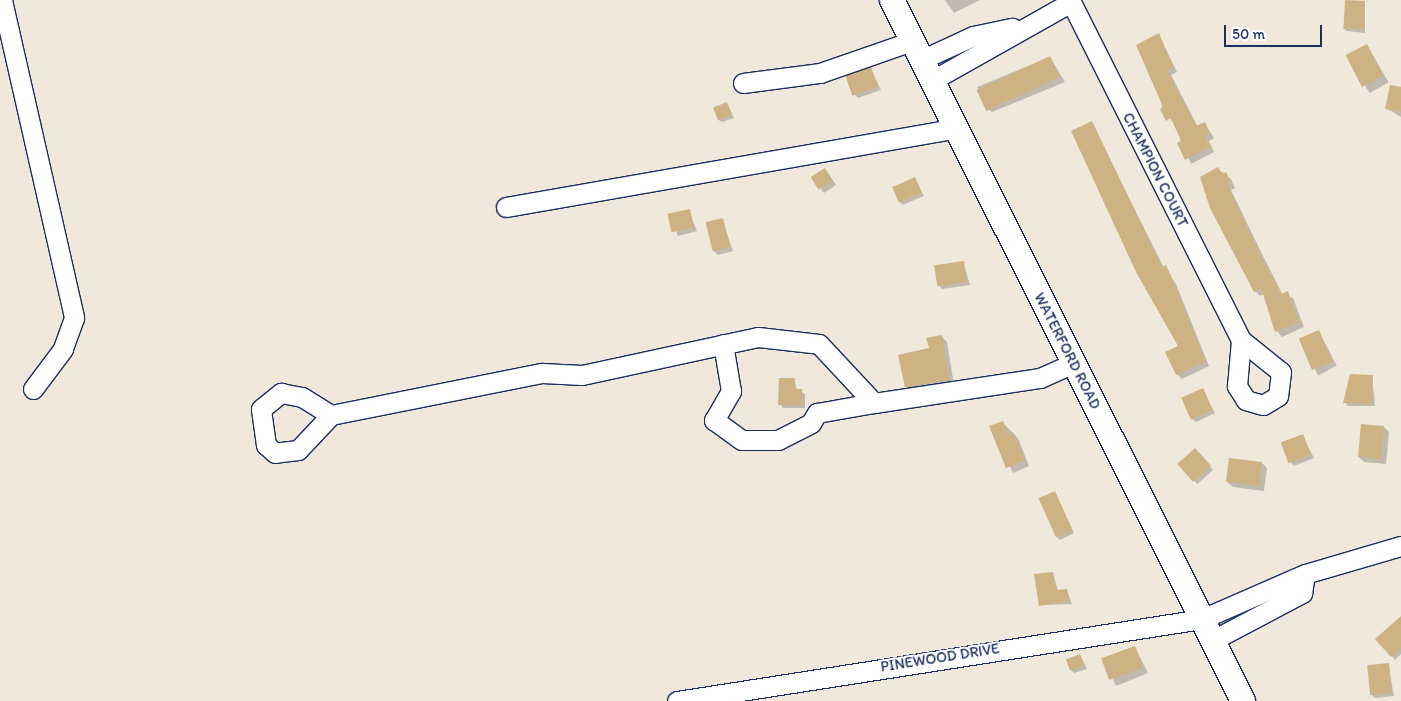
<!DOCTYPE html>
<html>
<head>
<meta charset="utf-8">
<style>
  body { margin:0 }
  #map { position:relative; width:1401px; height:701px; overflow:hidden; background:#f0e8da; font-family:Itim,sans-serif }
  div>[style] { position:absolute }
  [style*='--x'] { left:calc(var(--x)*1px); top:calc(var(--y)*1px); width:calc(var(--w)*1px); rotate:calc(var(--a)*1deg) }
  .shadow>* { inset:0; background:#0003; transform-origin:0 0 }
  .building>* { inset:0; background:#cdb383; transform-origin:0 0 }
  .roads { filter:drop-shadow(1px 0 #1b2f5e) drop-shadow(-1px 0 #1b2f5e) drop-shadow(0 1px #1b2f5e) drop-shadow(0 -1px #1b2f5e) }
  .minor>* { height:19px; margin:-9.5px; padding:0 9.5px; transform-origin:9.5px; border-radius:9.5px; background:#fff }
  .major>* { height:24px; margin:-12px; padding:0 12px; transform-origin:12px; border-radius:12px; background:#fff }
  span { translate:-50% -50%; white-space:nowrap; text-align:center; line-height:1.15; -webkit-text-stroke:4px #fff; paint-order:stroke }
  .street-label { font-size:15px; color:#1b2f5e }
  .scale { position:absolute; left:1224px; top:25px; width:98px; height:22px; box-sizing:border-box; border:2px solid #1b2f5e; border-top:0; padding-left:6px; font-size:15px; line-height:18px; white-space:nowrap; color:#1b2f5e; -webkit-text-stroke:4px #fff; paint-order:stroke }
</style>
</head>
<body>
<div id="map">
  <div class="shadow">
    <div style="clip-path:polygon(945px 0,980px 0,954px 13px)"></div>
    <div style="clip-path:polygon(1365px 3px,1365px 33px,1347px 31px,1343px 28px)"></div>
    <div style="clip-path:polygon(1159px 35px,1177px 72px,1171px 75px,1198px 127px,1205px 124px,1214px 138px,1209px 141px,1214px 152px,1191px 164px,1175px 124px,1162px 110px)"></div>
    <div style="left:1367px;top:45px;width:43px;height:22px;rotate:60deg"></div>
    <div style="clip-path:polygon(1050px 57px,1065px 82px,992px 112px,986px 107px,977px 87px)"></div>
    <div style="clip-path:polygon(871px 69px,881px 90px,858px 98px,855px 95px)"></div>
    <div style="clip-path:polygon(1401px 89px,1401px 117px,1386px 108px)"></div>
    <div style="clip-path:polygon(727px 103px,734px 118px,722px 122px,718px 119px)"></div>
    <div style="clip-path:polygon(1091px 122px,1164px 268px,1176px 284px,1209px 366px,1182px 379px,1177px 374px,1180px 347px)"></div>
    <div style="clip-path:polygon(1218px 169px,1231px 179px,1235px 188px,1231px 190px,1264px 258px,1283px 295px,1293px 298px,1304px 327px,1282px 337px,1277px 331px,1265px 294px,1260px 296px,1255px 291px,1206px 197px)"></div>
    <div style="clip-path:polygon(828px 173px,836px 185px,824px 193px,821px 190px)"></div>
    <div style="clip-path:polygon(915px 179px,924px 196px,902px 205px,893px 187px)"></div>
    <div style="clip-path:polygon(689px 211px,697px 231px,678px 236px,670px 216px)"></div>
    <div style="clip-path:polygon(722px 220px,733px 251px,718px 255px,714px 251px)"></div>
    <div style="clip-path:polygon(963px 262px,970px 285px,942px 289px,938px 285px)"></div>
    <div style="left:1319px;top:332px;width:38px;height:21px;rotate:62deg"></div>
    <div style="clip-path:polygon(941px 336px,947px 342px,954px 385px,912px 392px,906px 386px)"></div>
    <div style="clip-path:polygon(1372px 376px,1375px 406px,1348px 406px,1345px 402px)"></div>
    <div style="clip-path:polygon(794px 379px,797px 390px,805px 394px,805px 408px,783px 408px,780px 404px)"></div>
    <div style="clip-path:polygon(1202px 390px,1215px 413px,1196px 422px,1192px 419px)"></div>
    <div style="clip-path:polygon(1002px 422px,1018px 438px,1029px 466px,1013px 473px,991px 427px)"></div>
    <div style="clip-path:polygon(1384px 427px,1389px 432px,1386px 464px,1364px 462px,1359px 457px)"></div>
    <div style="clip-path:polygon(1302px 435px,1314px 458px,1294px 466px,1291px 463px)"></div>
    <div style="left:1195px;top:450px;width:27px;height:21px;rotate:48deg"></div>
    <div style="clip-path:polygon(1262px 463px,1267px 468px,1264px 491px,1233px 487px,1227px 482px)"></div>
    <div style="clip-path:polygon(1055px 493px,1074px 533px,1060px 540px,1056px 536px)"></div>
    <div style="clip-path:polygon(1053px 573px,1058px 591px,1067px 590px,1072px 604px,1041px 605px)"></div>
    <div style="clip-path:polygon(1401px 625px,1401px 654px,1395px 660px,1392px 656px)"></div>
    <div style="clip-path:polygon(1135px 647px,1148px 673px,1116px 686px,1103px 658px)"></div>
    <div style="clip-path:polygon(1080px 655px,1087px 669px,1074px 673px,1071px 670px)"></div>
    <div style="clip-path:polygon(1388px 664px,1394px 696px,1375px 698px,1372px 695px)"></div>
  </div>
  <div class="building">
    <div style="left:1345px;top:0;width:20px;height:28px;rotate:3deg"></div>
    <div style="clip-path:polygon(1159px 33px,1173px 67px,1167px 70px,1196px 126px,1205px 122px,1210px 133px,1205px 136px,1210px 147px,1185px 160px,1177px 143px,1181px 141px,1171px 118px,1166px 121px,1160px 109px,1163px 107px,1136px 45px)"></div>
    <div style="left:1367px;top:44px;width:36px;height:24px;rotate:63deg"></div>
    <div style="left:1050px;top:56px;width:23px;height:81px;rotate:65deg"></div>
    <div style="left:871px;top:67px;width:21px;height:27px;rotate:71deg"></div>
    <div style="clip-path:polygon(1390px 85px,1401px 87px,1401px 112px,1385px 109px)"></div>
    <div style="left:727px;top:102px;width:14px;height:15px;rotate:69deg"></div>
    <div style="clip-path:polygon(1092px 121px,1162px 267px,1166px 265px,1172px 278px,1205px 361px,1176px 375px,1165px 352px,1178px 346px,1136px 272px,1071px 131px)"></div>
    <div style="clip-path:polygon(1218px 167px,1222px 174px,1226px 172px,1231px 182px,1227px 184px,1259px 252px,1281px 294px,1288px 291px,1299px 322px,1275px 332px,1261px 288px,1254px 292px,1210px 208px,1200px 177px)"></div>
    <div style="left:825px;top:168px;width:15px;height:17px;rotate:58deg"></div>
    <div style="left:915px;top:177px;width:17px;height:25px;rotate:66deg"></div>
    <div style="left:690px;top:209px;width:19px;height:23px;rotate:78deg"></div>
    <div style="left:723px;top:218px;width:30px;height:18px;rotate:76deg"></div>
    <div style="left:964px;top:261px;width:21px;height:30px;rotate:82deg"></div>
    <div style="left:1319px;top:330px;width:34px;height:22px;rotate:67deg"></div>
    <div style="clip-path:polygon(942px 335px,949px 380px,905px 387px,898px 355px,929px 348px,926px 338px)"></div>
    <div style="clip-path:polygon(1350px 374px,1373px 375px,1372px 404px,1343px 403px)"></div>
    <div style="clip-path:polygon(779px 378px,795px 378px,795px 389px,802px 389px,802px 405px,778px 405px)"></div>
    <div style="left:1203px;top:388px;width:24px;height:24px;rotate:66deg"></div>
    <div style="clip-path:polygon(1003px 421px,1008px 434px,1013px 432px,1025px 461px,1006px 468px,989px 426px)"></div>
    <div style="left:1361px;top:424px;width:23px;height:33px;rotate:5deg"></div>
    <div style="left:1303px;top:434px;width:22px;height:24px;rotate:69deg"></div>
    <div style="left:1195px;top:448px;width:24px;height:24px;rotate:48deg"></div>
    <div style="left:1229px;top:458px;width:33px;height:24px;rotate:7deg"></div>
    <div style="left:1055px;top:491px;width:43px;height:18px;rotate:66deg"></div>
    <div style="clip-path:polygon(1053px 572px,1056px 590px,1067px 589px,1069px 601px,1039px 606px,1034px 574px)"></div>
    <div style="clip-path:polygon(1401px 616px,1401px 648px,1391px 657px,1375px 639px)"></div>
    <div style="left:1135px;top:646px;width:23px;height:36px;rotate:70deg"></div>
    <div style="left:1080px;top:654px;width:12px;height:15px;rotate:70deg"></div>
    <div style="left:1389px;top:663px;width:30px;height:22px;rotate:84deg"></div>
  </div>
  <div class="roads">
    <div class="minor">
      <div style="--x:2;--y:0;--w:326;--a:77.2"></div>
      <div style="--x:74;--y:318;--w:33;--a:110"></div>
      <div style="--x:63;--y:349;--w:50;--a:126.9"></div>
      <div style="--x:1070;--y:0;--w:381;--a:63.3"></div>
      <div style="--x:1241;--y:340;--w:51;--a:38.7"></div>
      <div style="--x:1281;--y:372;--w:24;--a:97"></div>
      <div style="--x:1278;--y:396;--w:17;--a:149"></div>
      <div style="--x:1263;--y:405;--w:18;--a:-164"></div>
      <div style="--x:1246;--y:400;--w:17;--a:-123"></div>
      <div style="--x:1237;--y:386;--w:46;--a:-85"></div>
      <div style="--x:921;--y:60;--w:57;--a:-24.8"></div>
      <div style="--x:973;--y:36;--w:40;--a:-12"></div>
      <div style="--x:931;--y:81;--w:161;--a:-29.4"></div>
      <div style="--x:743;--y:83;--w:78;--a:-7.4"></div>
      <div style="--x:820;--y:73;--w:97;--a:-19.2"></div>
      <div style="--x:506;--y:207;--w:456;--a:-9.9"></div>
      <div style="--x:723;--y:344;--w:48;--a:80.3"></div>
      <div style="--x:731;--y:391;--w:34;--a:120"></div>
      <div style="--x:714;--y:420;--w:34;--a:36"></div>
      <div style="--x:742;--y:440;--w:36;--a:0"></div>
      <div style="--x:778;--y:440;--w:37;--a:-27"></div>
      <div style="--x:811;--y:423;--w:12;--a:-59"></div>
      <div style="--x:817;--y:413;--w:58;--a:-10"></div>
      <div style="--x:331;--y:415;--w:48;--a:133.3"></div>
      <div style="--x:298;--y:450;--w:23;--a:173"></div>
      <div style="--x:275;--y:453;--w:12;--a:-138"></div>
      <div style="--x:266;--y:445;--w:36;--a:-98"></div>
      <div style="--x:261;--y:409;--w:26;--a:-39"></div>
      <div style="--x:281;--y:393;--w:21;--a:11"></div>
      <div style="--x:302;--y:397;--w:34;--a:32"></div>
      <div style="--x:331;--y:415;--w:215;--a:-11.3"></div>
      <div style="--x:542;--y:373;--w:40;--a:2.9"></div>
      <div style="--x:582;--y:375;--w:180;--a:-12.2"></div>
      <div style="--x:758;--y:337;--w:61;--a:6.5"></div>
      <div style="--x:819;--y:344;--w:81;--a:47"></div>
      <div style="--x:874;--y:403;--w:168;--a:-8.6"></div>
      <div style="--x:1040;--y:378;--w:36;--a:-24"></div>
      <div style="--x:1213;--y:640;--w:101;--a:-27.8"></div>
      <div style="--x:1302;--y:593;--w:19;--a:-81"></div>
      <div style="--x:677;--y:701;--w:531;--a:-8.88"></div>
      <div style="--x:1202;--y:619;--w:112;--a:-23.6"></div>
      <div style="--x:1305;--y:574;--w:100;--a:-16.3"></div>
    </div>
    <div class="major">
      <div style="--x:892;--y:0;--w:784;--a:63.4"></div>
    </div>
  </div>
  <div class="street-label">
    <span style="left:1155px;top:170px;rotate:63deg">CHAMPION COURT</span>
    <span style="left:1067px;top:351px;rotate:63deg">WATERFORD ROAD</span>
    <span style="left:940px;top:658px;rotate:-9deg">PINEWOOD DRIVE</span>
  </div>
  <div class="scale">50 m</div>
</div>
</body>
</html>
